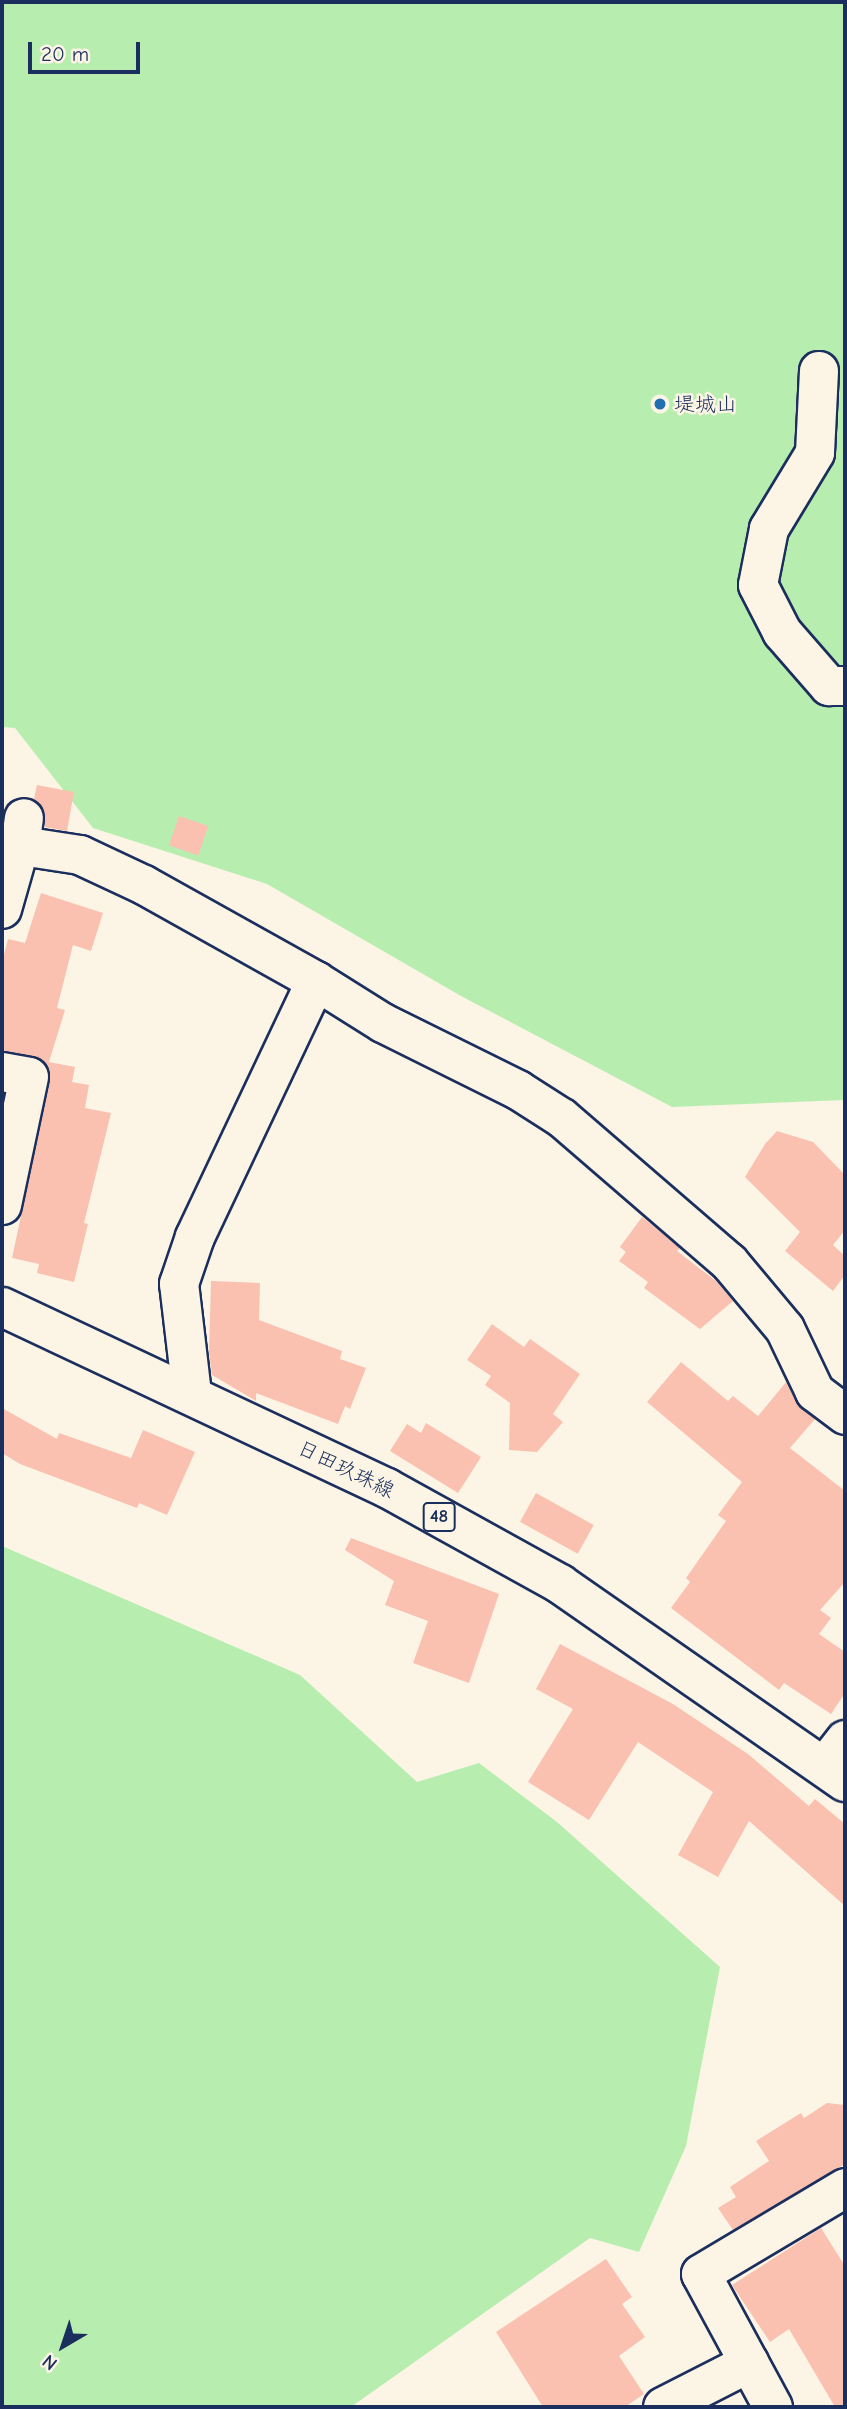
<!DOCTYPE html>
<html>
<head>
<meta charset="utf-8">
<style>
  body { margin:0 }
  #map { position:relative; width:847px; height:2409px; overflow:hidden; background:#fcf5e5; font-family:"Comic Neue","Klee One",sans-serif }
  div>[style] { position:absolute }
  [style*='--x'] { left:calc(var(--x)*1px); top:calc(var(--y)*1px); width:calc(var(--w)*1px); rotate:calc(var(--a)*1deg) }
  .green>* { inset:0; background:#b7eeb0 }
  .building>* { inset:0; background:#fac1b0; transform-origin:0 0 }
  .roads { filter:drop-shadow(2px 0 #1b2f5e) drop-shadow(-2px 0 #1b2f5e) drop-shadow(0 2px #1b2f5e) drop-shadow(0 -2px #1b2f5e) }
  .minor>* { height:38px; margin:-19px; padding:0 19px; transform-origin:19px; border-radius:19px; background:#fcf5e5 }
  .major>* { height:38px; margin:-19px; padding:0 19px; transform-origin:19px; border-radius:19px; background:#fcf5e5 }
  .dots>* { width:19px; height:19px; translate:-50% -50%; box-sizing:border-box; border:4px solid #fcf5e5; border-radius:50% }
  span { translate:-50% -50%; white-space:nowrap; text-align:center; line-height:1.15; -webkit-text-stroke:5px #fcf5e5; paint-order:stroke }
  .shield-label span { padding:2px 5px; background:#fcf5e5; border:2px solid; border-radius:5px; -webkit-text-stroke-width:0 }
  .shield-label { font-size:19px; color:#1b2f5e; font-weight:700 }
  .poi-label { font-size:21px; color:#1b2f5e }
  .left { translate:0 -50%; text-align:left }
  .street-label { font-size:21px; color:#1b2f5e }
  .frame { position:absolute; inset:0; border:4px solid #1b2f5e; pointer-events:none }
  .north { position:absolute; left:28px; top:2311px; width:70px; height:70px; -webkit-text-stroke:5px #fcf5e5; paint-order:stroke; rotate:219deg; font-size:19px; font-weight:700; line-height:28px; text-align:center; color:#1b2f5e }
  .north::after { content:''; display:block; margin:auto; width:24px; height:32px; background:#1b2f5e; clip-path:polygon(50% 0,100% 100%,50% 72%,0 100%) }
  .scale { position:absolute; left:28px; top:42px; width:112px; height:32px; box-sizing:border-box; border:4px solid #1b2f5e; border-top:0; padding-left:9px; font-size:21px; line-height:24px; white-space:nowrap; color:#1b2f5e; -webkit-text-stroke:5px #fcf5e5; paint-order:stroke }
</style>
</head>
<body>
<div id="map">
  <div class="green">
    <div style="clip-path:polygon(2px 2px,845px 2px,845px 1100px,672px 1107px,461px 996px,267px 884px,93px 828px,15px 728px,2px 727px)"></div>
    <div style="clip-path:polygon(2px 1546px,300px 1675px,417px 1782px,479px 1763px,557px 1822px,720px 1967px,686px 2146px,639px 2252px,590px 2238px,351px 2407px,2px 2407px)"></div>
  </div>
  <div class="building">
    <div style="clip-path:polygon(37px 785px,74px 792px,67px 831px,45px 827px,44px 811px,34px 799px)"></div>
    <div style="left:179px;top:816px;width:31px;height:31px;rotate:19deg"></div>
    <div style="clip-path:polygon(41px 893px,103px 913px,91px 951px,73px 945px,57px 1008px,65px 1010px,49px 1062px,75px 1067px,72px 1082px,89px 1085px,85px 1108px,111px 1113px,84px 1223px,88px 1224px,74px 1282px,37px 1273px,39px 1264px,12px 1258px,50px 1081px,49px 1069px,43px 1060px,2px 1051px,2px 963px,8px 939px,25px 943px)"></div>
    <div style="clip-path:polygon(777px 1131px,813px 1142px,845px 1175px,845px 1230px,833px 1245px,845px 1256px,845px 1275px,833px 1291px,785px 1251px,800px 1232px,745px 1177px,765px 1144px)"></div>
    <div style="clip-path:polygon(642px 1217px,680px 1248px,677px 1251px,716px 1281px,733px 1301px,700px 1329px,644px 1288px,648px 1282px,619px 1261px,626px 1252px,620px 1247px)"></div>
    <div style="clip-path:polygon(211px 1281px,260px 1283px,259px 1320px,342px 1351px,340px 1359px,366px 1368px,350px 1409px,345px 1406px,338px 1424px,256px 1393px,256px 1401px,212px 1375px,209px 1352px)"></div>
    <div style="clip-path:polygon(492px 1324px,524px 1347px,530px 1339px,580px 1374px,553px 1414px,563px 1422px,537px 1452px,509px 1450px,510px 1403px,485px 1385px,491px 1376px,467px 1360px)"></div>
    <div style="clip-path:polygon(681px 1362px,728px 1401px,733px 1396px,758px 1416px,786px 1382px,796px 1402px,815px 1419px,790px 1448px,845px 1491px,845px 1582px,820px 1610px,831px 1618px,819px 1634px,845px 1652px,845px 1693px,831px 1714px,784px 1683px,779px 1690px,671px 1608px,690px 1582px,686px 1578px,726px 1521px,718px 1515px,742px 1482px,647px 1402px)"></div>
    <div style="clip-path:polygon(2px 1408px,57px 1439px,59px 1433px,131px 1458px,143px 1430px,195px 1452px,167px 1515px,139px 1503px,137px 1508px,20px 1464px,2px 1453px)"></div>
    <div style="clip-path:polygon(426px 1423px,481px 1457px,458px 1493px,390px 1451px,407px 1424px,421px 1433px)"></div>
    <div style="left:536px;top:1493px;width:66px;height:33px;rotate:29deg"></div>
    <div style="clip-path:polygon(351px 1538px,499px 1594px,469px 1683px,413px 1663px,428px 1621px,385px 1605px,394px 1581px,345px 1550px)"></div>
    <div style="clip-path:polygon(560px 1644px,673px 1704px,748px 1754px,809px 1806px,815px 1799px,845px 1824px,845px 1906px,749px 1821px,718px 1877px,678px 1855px,713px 1792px,638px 1742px,589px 1820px,528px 1782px,573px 1709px,536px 1689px)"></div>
    <div style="clip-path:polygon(827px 2103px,845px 2105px,845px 2164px,733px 2230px,718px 2208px,736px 2197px,730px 2187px,769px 2161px,756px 2141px,801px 2113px,804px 2118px)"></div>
    <div style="clip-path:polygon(821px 2228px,845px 2266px,845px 2407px,835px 2407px,789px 2329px,770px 2342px,732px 2285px)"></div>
    <div style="clip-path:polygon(606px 2259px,632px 2297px,622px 2304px,645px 2337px,619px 2356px,644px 2394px,625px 2407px,543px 2407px,496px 2332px)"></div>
  </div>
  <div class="roads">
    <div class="minor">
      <div style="--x:819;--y:371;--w:82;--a:92.8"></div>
      <div style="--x:815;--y:453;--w:89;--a:121.2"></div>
      <div style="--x:769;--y:529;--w:57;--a:101.1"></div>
      <div style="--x:758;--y:585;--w:53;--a:62.9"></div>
      <div style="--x:782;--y:632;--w:72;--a:49"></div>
      <div style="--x:829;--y:686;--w:16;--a:0"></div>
      <div style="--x:2;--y:843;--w:79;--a:8.7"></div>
      <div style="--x:80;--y:855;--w:71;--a:25.1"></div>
      <div style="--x:144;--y:885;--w:197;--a:29.2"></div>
      <div style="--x:316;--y:981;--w:79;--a:32.1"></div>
      <div style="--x:383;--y:1023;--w:151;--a:26.4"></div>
      <div style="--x:518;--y:1090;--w:52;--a:32.5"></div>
      <div style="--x:562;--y:1118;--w:221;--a:40.8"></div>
      <div style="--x:729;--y:1262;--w:87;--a:50.1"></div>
      <div style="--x:785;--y:1329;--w:70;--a:64.5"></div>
      <div style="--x:815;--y:1392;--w:38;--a:37"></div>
      <div style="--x:2;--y:909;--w:66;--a:-74.1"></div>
      <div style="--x:20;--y:846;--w:28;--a:-82"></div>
      <div style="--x:2;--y:1072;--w:27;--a:10"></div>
      <div style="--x:29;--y:1077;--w:131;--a:101.9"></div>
      <div style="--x:192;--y:1394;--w:111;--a:-96.7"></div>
      <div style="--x:179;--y:1284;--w:50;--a:-71.2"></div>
      <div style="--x:195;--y:1237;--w:283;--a:-64.7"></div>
      <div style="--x:825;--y:1766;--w:33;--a:-52"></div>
      <div style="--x:663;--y:2407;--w:97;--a:-27.1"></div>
      <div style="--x:773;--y:2407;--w:151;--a:-118.4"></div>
      <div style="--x:701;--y:2274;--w:168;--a:-30.8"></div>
    </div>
    <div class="major">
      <div style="--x:2;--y:1307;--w:425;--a:25.2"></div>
      <div style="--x:387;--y:1488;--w:198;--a:29"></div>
      <div style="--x:560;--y:1584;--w:347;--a:34.8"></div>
    </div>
  </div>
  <div class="dots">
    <div style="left:660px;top:404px;background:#1f6fb2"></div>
  </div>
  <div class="shield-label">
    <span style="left:439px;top:1517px">48</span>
  </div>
  <div class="poi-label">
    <span class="left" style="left:674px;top:404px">堤城山</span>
  </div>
  <div class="street-label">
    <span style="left:346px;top:1469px;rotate:26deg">日田玖珠線</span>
  </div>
  <div class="frame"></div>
  <div class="north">N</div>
  <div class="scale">20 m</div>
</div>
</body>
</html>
